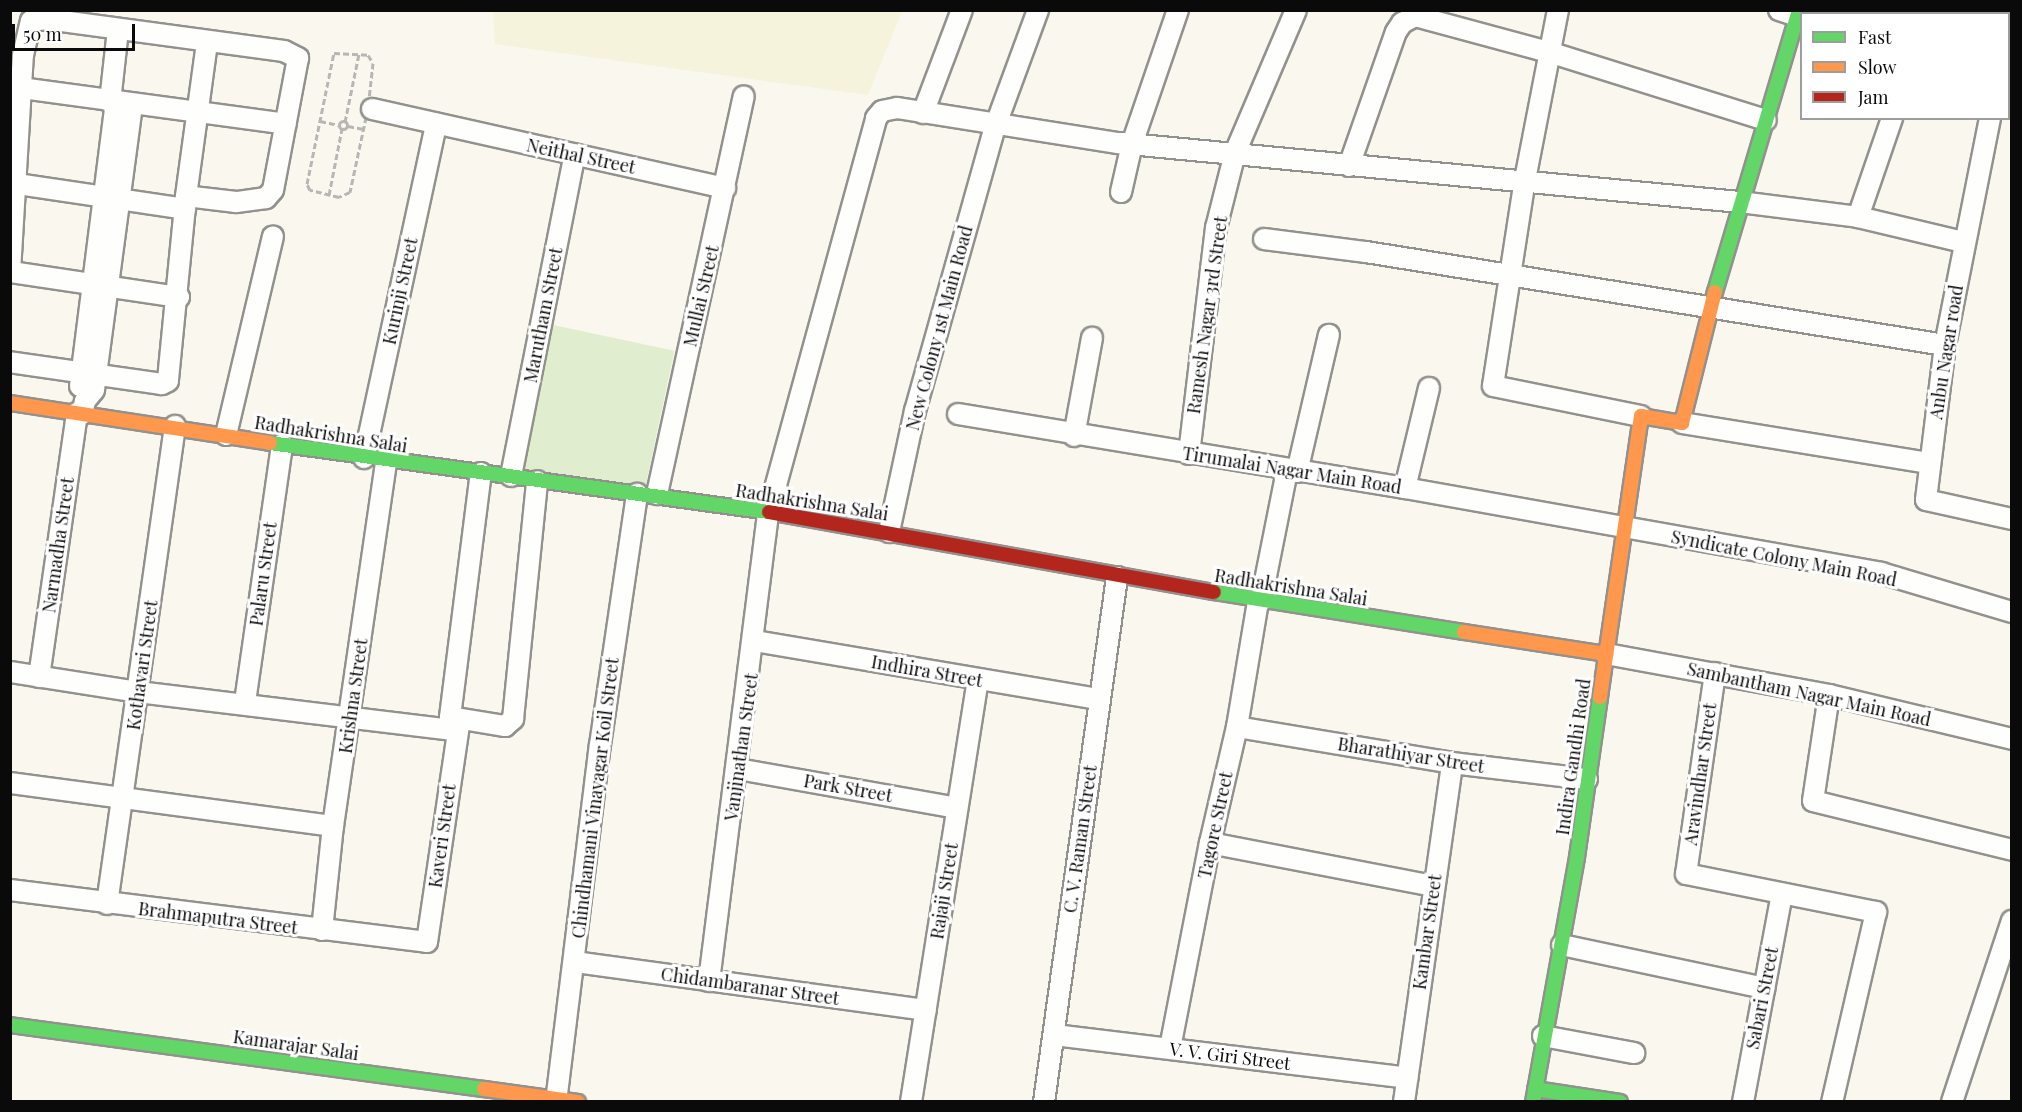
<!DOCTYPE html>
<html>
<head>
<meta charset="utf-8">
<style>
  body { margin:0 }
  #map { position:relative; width:2022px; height:1112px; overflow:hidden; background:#f9f7ee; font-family:"Playfair Display",serif }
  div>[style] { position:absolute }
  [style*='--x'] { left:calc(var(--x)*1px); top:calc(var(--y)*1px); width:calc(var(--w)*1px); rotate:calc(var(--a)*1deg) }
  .farmland>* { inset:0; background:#f5f3db }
  .green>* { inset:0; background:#e1edcf; transform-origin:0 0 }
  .path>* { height:3px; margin-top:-1.5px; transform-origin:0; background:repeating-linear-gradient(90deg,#b7b6b5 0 6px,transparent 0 9px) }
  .path>.ring { margin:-1.5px; padding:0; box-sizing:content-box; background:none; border:3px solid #b7b6b5; border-radius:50% }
  .roads { filter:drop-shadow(2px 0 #92918d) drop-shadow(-2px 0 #92918d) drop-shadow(0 2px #92918d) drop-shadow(0 -2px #92918d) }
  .street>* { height:20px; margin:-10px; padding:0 10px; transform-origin:10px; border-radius:10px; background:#fefefc }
  .fast>* { height:14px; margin:-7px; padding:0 7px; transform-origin:7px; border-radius:7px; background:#63d668 }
  .slow>* { height:14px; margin:-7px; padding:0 7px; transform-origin:7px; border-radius:7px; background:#ff974d }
  .jam>* { height:14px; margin:-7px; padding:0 7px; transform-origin:7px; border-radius:7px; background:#b3261e }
  span { translate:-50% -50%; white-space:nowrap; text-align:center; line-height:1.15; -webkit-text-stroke:6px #fff; paint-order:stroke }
  .street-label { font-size:18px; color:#0a0a0a }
  .frame { position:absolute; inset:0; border:12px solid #0a0a0a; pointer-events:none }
  .legend { position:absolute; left:1800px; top:12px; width:210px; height:108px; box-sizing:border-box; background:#fff; border:2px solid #9d9d9d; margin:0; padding:8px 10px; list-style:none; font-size:18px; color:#0a0a0a }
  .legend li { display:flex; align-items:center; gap:12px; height:30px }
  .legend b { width:30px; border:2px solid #9d9d9d }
  .scale { position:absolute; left:12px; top:24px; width:123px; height:27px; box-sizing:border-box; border:3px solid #0a0a0a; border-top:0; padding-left:8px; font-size:18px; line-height:21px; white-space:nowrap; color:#0a0a0a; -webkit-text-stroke:4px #fff; paint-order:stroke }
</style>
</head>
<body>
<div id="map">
  <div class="farmland">
    <div style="clip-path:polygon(493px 11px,493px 10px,902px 11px,868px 95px,495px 44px)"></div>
  </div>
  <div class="green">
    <div style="left:553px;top:325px;width:124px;height:147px;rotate:12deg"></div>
  </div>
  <div class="path">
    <div style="--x:334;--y:53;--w:34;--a:3"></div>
    <div style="--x:368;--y:55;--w:9;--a:58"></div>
    <div style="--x:373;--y:63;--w:45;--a:96.3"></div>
    <div style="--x:368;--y:108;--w:86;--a:102.1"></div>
    <div style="--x:350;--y:192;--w:12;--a:156"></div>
    <div style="--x:339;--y:197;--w:30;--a:-166"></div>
    <div style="--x:310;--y:190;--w:7;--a:-117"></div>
    <div style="--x:307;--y:184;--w:134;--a:-78.4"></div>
    <div class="ring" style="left:339px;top:121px;width:5px;height:5px"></div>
    <div style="--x:320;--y:121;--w:19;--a:12"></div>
    <div style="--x:345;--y:122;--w:69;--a:-78.4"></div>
    <div style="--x:348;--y:126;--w:16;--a:11"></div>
    <div style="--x:329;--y:195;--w:67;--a:-78.9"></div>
  </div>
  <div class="roads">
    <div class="street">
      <div style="--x:1558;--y:10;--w:172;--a:101"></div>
      <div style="--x:1525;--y:179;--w:209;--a:98.8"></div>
      <div style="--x:1493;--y:386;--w:151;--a:11.5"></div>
      <div style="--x:1779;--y:10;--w:19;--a:18"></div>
      <div style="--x:1928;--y:14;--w:4;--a:-76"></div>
      <div style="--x:21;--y:88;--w:267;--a:7.7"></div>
      <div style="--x:110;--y:102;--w:72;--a:-83.7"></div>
      <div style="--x:372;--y:109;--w:362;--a:12.6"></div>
      <div style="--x:923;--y:113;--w:110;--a:-69.3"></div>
      <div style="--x:1990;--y:118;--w:231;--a:101.2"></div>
      <div style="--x:1945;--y:345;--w:156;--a:97"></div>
      <div style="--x:1926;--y:500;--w:88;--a:12.5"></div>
      <div style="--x:1349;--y:166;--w:142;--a:-70.7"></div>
      <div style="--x:1396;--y:32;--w:11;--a:-56"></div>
      <div style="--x:1402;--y:23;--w:15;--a:-28"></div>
      <div style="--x:1415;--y:16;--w:142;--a:15.1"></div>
      <div style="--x:1552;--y:53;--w:224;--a:17.4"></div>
      <div style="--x:18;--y:184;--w:169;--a:8.5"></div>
      <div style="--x:1121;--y:192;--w:49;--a:-77.1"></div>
      <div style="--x:1132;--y:144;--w:142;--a:-71.1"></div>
      <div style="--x:186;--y:196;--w:155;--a:-82.2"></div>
      <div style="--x:1858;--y:217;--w:105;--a:-71"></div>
      <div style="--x:1264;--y:239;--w:103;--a:7.3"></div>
      <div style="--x:1366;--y:252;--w:586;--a:9.13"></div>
      <div style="--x:10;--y:272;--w:217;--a:-86.6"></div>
      <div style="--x:23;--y:55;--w:35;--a:-77"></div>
      <div style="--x:31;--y:21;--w:16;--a:-7"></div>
      <div style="--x:47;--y:19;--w:239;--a:7.7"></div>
      <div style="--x:284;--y:51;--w:16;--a:27"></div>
      <div style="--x:298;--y:58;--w:134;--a:100.7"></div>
      <div style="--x:273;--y:190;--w:11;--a:131"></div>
      <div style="--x:266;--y:198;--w:30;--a:172"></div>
      <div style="--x:236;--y:202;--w:50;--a:-173.2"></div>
      <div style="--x:186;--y:196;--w:186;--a:95.6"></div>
      <div style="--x:168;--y:381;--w:7;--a:153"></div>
      <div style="--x:162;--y:384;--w:154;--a:-171.8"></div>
      <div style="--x:11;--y:272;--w:170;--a:8.5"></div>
      <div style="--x:80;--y:386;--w:285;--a:-82.8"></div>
      <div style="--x:82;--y:414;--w:13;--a:-77"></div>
      <div style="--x:85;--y:401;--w:14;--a:-51"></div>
      <div style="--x:94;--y:390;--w:287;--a:-82.4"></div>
      <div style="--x:958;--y:414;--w:453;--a:9.4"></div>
      <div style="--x:1405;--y:488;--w:484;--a:10.1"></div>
      <div style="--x:1881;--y:573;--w:137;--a:16.6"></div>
      <div style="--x:1682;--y:423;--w:250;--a:9.2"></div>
      <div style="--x:226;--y:435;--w:204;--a:-76.7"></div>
      <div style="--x:1074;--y:436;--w:100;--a:-79.6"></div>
      <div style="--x:1189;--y:454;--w:228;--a:-83.2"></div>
      <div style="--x:1216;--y:228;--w:77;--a:-75.8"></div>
      <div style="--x:1235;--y:153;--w:155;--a:-66.9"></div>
      <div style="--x:364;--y:458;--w:342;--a:-77.8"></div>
      <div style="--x:1297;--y:472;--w:141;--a:-76.9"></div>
      <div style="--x:511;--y:476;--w:328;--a:-78.8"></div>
      <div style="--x:1405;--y:488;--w:103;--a:-76.5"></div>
      <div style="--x:657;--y:494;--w:407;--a:-77.7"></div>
      <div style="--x:889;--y:532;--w:124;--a:-77.9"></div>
      <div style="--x:915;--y:411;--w:295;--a:-74.3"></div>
      <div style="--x:995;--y:127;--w:125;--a:-69.8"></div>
      <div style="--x:1261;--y:601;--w:133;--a:-78.7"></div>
      <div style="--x:755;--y:641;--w:349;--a:9.6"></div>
      <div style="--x:1606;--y:654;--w:227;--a:10.4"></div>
      <div style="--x:1829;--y:695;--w:188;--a:13.5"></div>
      <div style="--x:10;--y:672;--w:130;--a:8.9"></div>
      <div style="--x:138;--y:692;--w:322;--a:6.9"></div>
      <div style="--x:1715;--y:673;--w:203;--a:98.2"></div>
      <div style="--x:1686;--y:874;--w:194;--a:11.3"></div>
      <div style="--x:1876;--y:912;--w:195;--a:103"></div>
      <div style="--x:39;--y:677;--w:267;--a:-81.8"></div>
      <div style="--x:1829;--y:695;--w:107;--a:98.6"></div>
      <div style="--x:1813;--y:801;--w:205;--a:13.8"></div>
      <div style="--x:245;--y:702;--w:260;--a:-81.8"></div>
      <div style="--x:450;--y:717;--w:56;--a:9.3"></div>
      <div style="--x:505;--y:726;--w:11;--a:-41"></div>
      <div style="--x:513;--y:719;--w:239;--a:-84.2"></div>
      <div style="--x:1237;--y:727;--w:218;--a:9.5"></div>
      <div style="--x:1452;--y:763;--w:136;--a:6.8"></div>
      <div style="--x:738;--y:769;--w:222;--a:10.1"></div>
      <div style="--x:10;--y:783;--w:326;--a:7.6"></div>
      <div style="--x:1210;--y:843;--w:228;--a:10.9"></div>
      <div style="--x:10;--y:890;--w:420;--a:7.1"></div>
      <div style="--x:427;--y:942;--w:220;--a:-81.6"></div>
      <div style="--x:459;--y:724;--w:11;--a:-142"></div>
      <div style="--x:450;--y:717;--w:246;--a:-82.8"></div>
      <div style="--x:107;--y:904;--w:483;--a:-81.9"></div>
      <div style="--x:322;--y:930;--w:105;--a:-84"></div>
      <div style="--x:333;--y:826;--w:369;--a:-81.7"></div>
      <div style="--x:1562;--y:945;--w:207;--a:12"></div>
      <div style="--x:575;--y:962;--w:354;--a:7.8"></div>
      <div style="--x:709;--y:981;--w:471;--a:-82.8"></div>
      <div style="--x:768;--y:514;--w:410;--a:-74.7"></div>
      <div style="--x:876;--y:118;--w:9;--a:-49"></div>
      <div style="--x:882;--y:111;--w:15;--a:-11"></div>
      <div style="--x:897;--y:108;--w:225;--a:9"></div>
      <div style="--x:1119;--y:143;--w:624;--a:5.43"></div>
      <div style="--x:1740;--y:202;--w:119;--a:7.2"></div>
      <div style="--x:1858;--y:217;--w:108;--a:13.4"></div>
      <div style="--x:1054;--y:1035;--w:356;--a:6.9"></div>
      <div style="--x:1543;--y:1036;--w:93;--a:10.6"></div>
      <div style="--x:1170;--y:1048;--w:209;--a:-79"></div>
      <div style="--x:1210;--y:843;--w:119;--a:-76.9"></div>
      <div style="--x:1237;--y:727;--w:128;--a:-80.5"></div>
      <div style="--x:556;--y:1102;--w:360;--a:-83"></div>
      <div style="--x:600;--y:745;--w:254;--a:-81.6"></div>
      <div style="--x:911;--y:1102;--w:427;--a:-81"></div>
      <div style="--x:1044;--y:1102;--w:530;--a:-82.08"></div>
      <div style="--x:1404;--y:1102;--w:342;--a:-81.9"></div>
      <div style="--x:1743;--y:1102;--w:212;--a:-79.4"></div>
      <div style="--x:1952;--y:1102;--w:191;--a:-71.7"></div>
    </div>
    <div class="fast">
      <div style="--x:1715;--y:292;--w:294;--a:-73.4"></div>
      <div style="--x:270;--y:443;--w:504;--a:7.87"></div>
      <div style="--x:1214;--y:592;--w:253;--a:9.1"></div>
      <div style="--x:10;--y:1025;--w:478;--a:7.7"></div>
      <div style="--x:1535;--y:1089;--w:86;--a:8.7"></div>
      <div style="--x:1533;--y:1102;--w:249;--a:-79.8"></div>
      <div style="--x:1577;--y:857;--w:162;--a:-81.8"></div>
    </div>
    <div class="slow">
      <div style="--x:10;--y:403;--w:263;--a:8.7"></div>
      <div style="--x:1464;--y:632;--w:144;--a:8.8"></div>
      <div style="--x:1600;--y:697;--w:284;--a:-81.7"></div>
      <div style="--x:1641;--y:416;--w:42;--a:9.7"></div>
      <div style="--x:1682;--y:423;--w:135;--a:-75.9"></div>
      <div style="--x:484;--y:1089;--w:95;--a:7.9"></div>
    </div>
    <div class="jam">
      <div style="--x:769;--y:512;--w:452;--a:10.2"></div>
    </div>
  </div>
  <div class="street-label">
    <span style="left:581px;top:156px;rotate:12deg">Neithal Street</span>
    <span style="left:400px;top:291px;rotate:-78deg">Kurinji Street</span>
    <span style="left:701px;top:296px;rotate:-77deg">Mullai Street</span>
    <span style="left:543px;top:315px;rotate:-79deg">Marutham Street</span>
    <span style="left:1207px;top:315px;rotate:-82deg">Ramesh Nagar 3rd Street</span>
    <span style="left:939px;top:328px;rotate:-75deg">New Colony 1st Main Road</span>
    <span style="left:1946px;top:352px;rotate:-81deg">Anbu Nagar road</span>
    <span style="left:331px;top:434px;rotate:9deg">Radhakrishna Salai</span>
    <span style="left:1292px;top:470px;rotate:9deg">Tirumalai Nagar Main Road</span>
    <span style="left:812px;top:502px;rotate:9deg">Radhakrishna Salai</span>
    <span style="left:58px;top:545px;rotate:-82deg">Narmadha Street</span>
    <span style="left:1784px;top:558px;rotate:11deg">Syndicate Colony Main Road</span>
    <span style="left:263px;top:574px;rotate:-82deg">Palaru Street</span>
    <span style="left:1291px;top:587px;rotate:9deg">Radhakrishna Salai</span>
    <span style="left:142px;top:665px;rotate:-82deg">Kothavari Street</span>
    <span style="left:927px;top:671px;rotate:10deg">Indhira Street</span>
    <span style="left:1809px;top:694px;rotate:12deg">Sambantham Nagar Main Road</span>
    <span style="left:353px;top:696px;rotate:-82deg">Krishna Street</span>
    <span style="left:741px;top:747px;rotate:-82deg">Vanjinathan Street</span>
    <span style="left:1411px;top:755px;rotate:9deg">Bharathiyar Street</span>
    <span style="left:1573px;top:757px;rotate:-82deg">Indira Gandhi Road</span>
    <span style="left:1700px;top:774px;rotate:-82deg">Aravindhar Street</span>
    <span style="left:848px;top:788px;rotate:10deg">Park Street</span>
    <span style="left:595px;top:798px;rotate:-83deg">Chindhamani Vinayagar Koil Street</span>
    <span style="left:1215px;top:825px;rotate:-78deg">Tagore Street</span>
    <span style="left:442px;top:836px;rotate:-82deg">Kaveri Street</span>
    <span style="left:1080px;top:839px;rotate:-82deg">C. V. Raman Street</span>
    <span style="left:944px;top:891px;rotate:-81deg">Rajaji Street</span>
    <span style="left:218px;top:918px;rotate:7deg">Brahmaputra Street</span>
    <span style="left:1427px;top:932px;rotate:-82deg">Kambar Street</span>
    <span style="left:750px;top:986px;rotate:8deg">Chidambaranar Street</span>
    <span style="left:1762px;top:998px;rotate:-79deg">Sabari Street</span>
    <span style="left:296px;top:1045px;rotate:8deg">Kamarajar Salai</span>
    <span style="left:1230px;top:1056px;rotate:7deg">V. V. Giri Street</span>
  </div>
  <div class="frame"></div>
  <ul class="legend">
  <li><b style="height:8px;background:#63d668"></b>Fast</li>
  <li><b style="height:8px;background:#ff974d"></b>Slow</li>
  <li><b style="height:8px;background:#b3261e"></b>Jam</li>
  </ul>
  <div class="scale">50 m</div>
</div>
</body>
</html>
